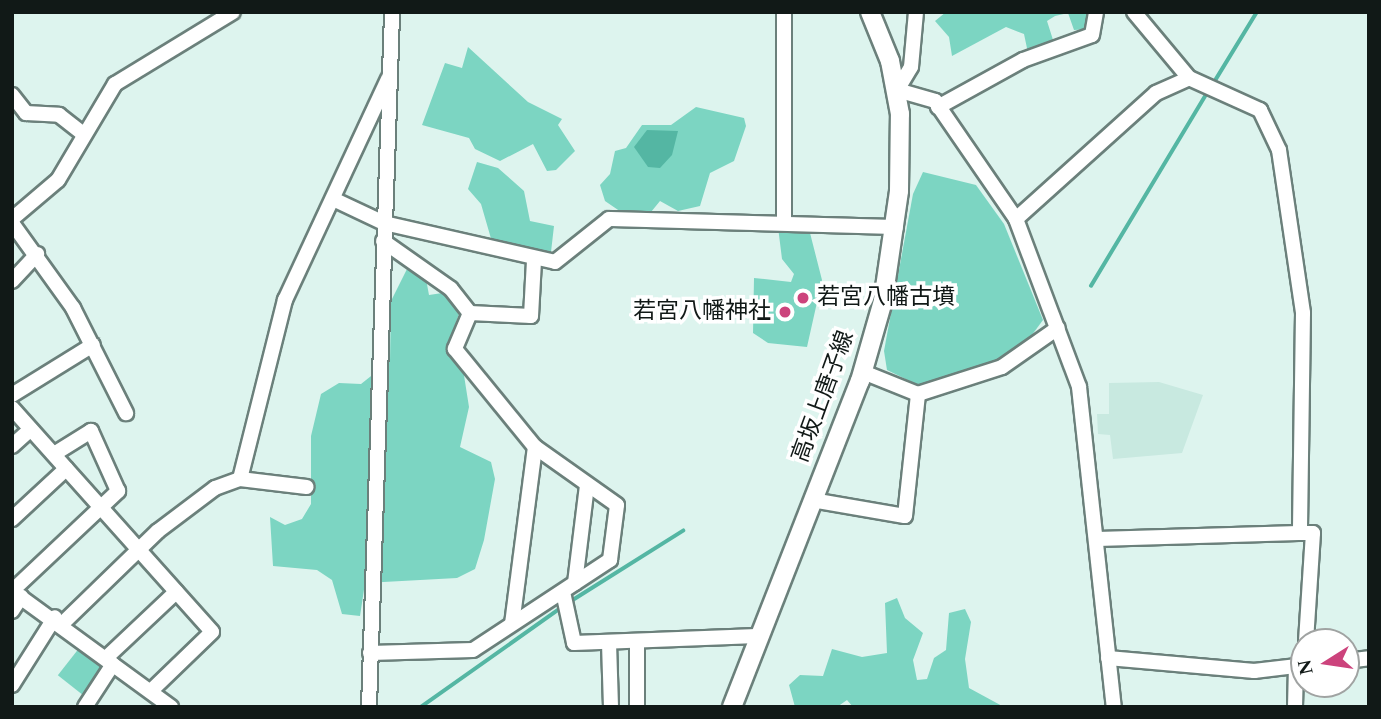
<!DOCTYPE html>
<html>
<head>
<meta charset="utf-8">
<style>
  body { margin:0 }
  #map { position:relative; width:1381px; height:719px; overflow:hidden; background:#ddf4ee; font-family:Spectral,"Noto Sans JP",serif }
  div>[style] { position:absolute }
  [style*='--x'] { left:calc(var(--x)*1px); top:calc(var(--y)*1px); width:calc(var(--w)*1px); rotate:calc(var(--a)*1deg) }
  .built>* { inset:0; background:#c8e9e0 }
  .green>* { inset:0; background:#7cd5c2; transform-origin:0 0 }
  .water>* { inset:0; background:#54b6a3 }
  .stream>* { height:3.5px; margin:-1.75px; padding:0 1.75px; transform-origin:1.75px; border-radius:1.75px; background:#54b6a3 }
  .roads { filter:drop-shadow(2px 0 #6b807b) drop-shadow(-2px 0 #6b807b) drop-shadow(0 2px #6b807b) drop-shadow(0 -2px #6b807b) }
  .minor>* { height:14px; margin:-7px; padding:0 7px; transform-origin:7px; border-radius:7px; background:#fff }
  .major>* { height:18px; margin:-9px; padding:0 9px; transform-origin:9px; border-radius:9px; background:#fff }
  .dots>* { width:19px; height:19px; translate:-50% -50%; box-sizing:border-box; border:4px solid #fff; border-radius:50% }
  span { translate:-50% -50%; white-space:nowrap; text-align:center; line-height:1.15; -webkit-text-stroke:7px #fff; paint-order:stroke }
  .poi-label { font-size:23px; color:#111917 }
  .left { translate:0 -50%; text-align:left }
  .right { translate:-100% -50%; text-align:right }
  .street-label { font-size:23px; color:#111917 }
  .frame { position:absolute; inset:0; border:14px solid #111917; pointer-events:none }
  .north { position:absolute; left:1290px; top:628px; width:70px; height:70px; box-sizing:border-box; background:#fff; border:2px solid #a0a3a2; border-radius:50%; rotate:258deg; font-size:19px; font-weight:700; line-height:28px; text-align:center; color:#111917 }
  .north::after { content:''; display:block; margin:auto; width:24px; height:32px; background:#cc437c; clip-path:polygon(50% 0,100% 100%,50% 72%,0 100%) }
</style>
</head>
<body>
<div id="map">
  <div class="built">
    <div style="clip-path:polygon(1159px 382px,1203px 395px,1182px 453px,1113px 459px,1110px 435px,1098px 434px,1097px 414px,1109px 414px,1109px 383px)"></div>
  </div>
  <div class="green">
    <div style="clip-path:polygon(946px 12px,1093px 12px,1090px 29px,1074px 30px,1068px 13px,1055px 16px,1047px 21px,1054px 43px,1028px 53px,1024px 34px,1006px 27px,952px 56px,949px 37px,935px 21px)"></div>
    <div style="clip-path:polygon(468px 47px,528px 102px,562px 119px,558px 125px,575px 151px,556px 170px,547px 171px,533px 144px,500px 161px,475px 149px,469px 138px,422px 125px,445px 63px,462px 68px)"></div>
    <div style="clip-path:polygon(696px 107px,744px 118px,746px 126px,734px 161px,710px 173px,700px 206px,678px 211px,660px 201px,651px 212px,624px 214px,605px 201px,600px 185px,610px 174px,615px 151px,626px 148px,642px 125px,671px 125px)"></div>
    <div style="clip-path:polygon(477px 162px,498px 168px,524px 191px,530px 221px,554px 226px,551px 252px,492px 242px,481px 204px,468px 189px)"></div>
    <div style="clip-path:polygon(923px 172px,976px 185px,1004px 224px,1043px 320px,1026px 343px,1003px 358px,922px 387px,887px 370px,884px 351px,913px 194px)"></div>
    <div style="clip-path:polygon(778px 227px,809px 229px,822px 280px,807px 347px,768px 343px,753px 333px,754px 278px,791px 282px,794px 274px,782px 259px)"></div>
    <div style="clip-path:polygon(409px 265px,426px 279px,429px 295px,449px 292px,460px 311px,449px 342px,463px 369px,469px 407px,460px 447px,491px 462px,495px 479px,484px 540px,475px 569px,457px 578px,365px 583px,360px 616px,342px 614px,332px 580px,317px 570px,273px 566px,270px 517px,285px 525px,302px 519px,311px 504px,311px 436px,321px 394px,339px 383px,361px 384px,390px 361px,391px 301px)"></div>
    <div style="clip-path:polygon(897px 598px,905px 618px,923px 633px,913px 660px,917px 680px,927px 679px,934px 658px,946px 650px,949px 613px,965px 609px,971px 622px,965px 659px,969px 688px,1004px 707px,853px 707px,847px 700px,837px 707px,795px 707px,789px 685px,800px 675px,823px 676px,832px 649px,862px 657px,887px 653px,885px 603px)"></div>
    <div style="left:80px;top:647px;width:31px;height:36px;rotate:38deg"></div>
  </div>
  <div class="water">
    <div style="clip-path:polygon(647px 130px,678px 131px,672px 155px,660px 168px,648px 167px,634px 147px)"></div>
  </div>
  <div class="stream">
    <div style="--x:1213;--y:84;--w:84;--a:-58.6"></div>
    <div style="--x:1091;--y:286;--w:229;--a:-59"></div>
    <div style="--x:568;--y:603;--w:136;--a:-32.1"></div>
    <div style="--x:421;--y:707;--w:173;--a:-35.3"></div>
  </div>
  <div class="roads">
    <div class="minor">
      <div style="--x:784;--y:12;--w:211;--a:90"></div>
      <div style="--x:916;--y:12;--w:55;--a:95.2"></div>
      <div style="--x:911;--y:67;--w:27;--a:121"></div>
      <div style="--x:897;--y:90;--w:40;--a:16"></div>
      <div style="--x:935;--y:101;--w:143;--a:55.5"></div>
      <div style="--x:1016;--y:219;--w:179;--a:69.4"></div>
      <div style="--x:1079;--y:387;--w:322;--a:83.8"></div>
      <div style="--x:1134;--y:12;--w:86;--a:50.2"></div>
      <div style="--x:1189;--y:78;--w:78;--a:24.3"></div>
      <div style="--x:1260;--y:110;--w:44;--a:64.6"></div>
      <div style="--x:1279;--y:150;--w:165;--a:81.6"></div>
      <div style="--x:1303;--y:313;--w:220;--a:90.8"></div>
      <div style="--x:1300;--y:533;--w:13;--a:0"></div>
      <div style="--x:1313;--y:533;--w:109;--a:93.7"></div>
      <div style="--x:12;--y:95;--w:23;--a:52"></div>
      <div style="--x:26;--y:113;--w:33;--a:3"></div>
      <div style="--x:59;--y:115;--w:28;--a:38"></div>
      <div style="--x:938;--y:107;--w:97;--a:-28.9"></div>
      <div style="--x:1023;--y:60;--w:73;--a:-19.9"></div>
      <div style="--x:1092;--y:35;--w:23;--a:-80"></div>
      <div style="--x:333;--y:199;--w:56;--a:25.2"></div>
      <div style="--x:384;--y:223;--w:175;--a:12.8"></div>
      <div style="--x:555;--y:262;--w:69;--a:-38.5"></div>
      <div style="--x:609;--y:219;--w:287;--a:1.6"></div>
      <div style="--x:12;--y:219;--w:60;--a:-40.3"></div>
      <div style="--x:58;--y:180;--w:112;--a:-59.3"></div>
      <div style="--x:115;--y:84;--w:138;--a:-31.4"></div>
      <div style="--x:1016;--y:219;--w:188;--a:-42"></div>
      <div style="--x:1156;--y:93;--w:36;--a:-24"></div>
      <div style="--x:12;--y:223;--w:105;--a:54.3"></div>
      <div style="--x:73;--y:308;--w:118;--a:63.2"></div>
      <div style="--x:383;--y:241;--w:83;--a:35.2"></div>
      <div style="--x:451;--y:289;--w:31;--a:52"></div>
      <div style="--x:470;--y:313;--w:61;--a:2.8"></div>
      <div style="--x:531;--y:316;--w:56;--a:-86.9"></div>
      <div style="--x:12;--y:281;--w:37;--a:-47"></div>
      <div style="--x:470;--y:313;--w:39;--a:113"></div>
      <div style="--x:455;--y:349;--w:127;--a:50.8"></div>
      <div style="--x:863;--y:372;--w:59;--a:21.8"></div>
      <div style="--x:918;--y:394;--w:88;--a:-17.8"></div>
      <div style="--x:1002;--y:367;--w:68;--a:-34.9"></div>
      <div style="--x:12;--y:395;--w:95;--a:-31.7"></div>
      <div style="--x:12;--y:408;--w:300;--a:48.2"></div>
      <div style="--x:212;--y:632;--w:85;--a:136"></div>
      <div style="--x:12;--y:446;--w:25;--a:-42"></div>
      <div style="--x:240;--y:479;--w:185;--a:-75.9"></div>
      <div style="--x:285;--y:300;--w:244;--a:-65"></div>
      <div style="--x:812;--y:500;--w:94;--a:9.8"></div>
      <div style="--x:905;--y:516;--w:123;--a:-83.9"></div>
      <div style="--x:12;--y:519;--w:74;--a:-42.8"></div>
      <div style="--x:1096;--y:539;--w:204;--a:-1.7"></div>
      <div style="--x:575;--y:583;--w:99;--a:-83"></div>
      <div style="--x:12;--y:591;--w:146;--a:-43.3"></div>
      <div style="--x:118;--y:491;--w:66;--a:-114.2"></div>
      <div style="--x:91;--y:431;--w:44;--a:148.1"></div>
      <div style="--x:12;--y:591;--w:197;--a:36.1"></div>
      <div style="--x:563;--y:592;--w:52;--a:77.8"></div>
      <div style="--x:574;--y:643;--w:183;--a:-2.2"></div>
      <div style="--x:12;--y:611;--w:17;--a:-57"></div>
      <div style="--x:63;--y:623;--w:132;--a:-44.1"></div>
      <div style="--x:158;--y:531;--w:71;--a:-37"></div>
      <div style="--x:215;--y:488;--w:27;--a:-20"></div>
      <div style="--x:240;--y:479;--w:67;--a:6.8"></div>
      <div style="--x:609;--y:643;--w:64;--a:88.2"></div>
      <div style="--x:370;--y:653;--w:103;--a:-1.7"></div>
      <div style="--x:473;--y:650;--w:164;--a:-33.3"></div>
      <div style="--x:610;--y:560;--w:55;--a:-82.7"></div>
      <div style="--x:617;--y:505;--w:100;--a:-144.7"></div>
      <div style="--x:535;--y:447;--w:177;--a:97.4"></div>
      <div style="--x:107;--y:657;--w:95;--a:-43.3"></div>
      <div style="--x:1108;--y:658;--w:147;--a:5.1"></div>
      <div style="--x:1254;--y:671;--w:50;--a:-6.8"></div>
      <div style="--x:1346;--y:661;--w:23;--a:-7"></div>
      <div style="--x:12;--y:685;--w:80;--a:-57.7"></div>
      <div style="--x:85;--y:707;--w:51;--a:-56.9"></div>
      <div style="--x:369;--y:707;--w:695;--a:-88.1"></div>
      <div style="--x:637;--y:707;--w:65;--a:-90"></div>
      <div style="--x:1295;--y:707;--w:40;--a:-88.6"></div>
    </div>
    <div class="major">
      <div style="--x:732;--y:707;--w:350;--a:-68.6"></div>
      <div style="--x:860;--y:381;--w:83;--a:-74"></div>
      <div style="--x:883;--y:301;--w:111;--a:-81.7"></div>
      <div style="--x:899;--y:191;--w:77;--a:-89.3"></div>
      <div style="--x:900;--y:114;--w:54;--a:-100.7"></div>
      <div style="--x:890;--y:61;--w:53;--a:-112.2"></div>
    </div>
  </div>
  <div class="dots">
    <div style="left:803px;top:298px;background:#cc437c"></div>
    <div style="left:785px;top:312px;background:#cc437c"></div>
  </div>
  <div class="poi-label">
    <span class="left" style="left:817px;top:298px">若宮八幡古墳</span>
    <span class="right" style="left:771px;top:312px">若宮八幡神社</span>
  </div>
  <div class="street-label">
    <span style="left:824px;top:397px;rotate:-70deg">高坂上唐子線</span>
  </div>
  <div class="frame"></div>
  <div class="north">N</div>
</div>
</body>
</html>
